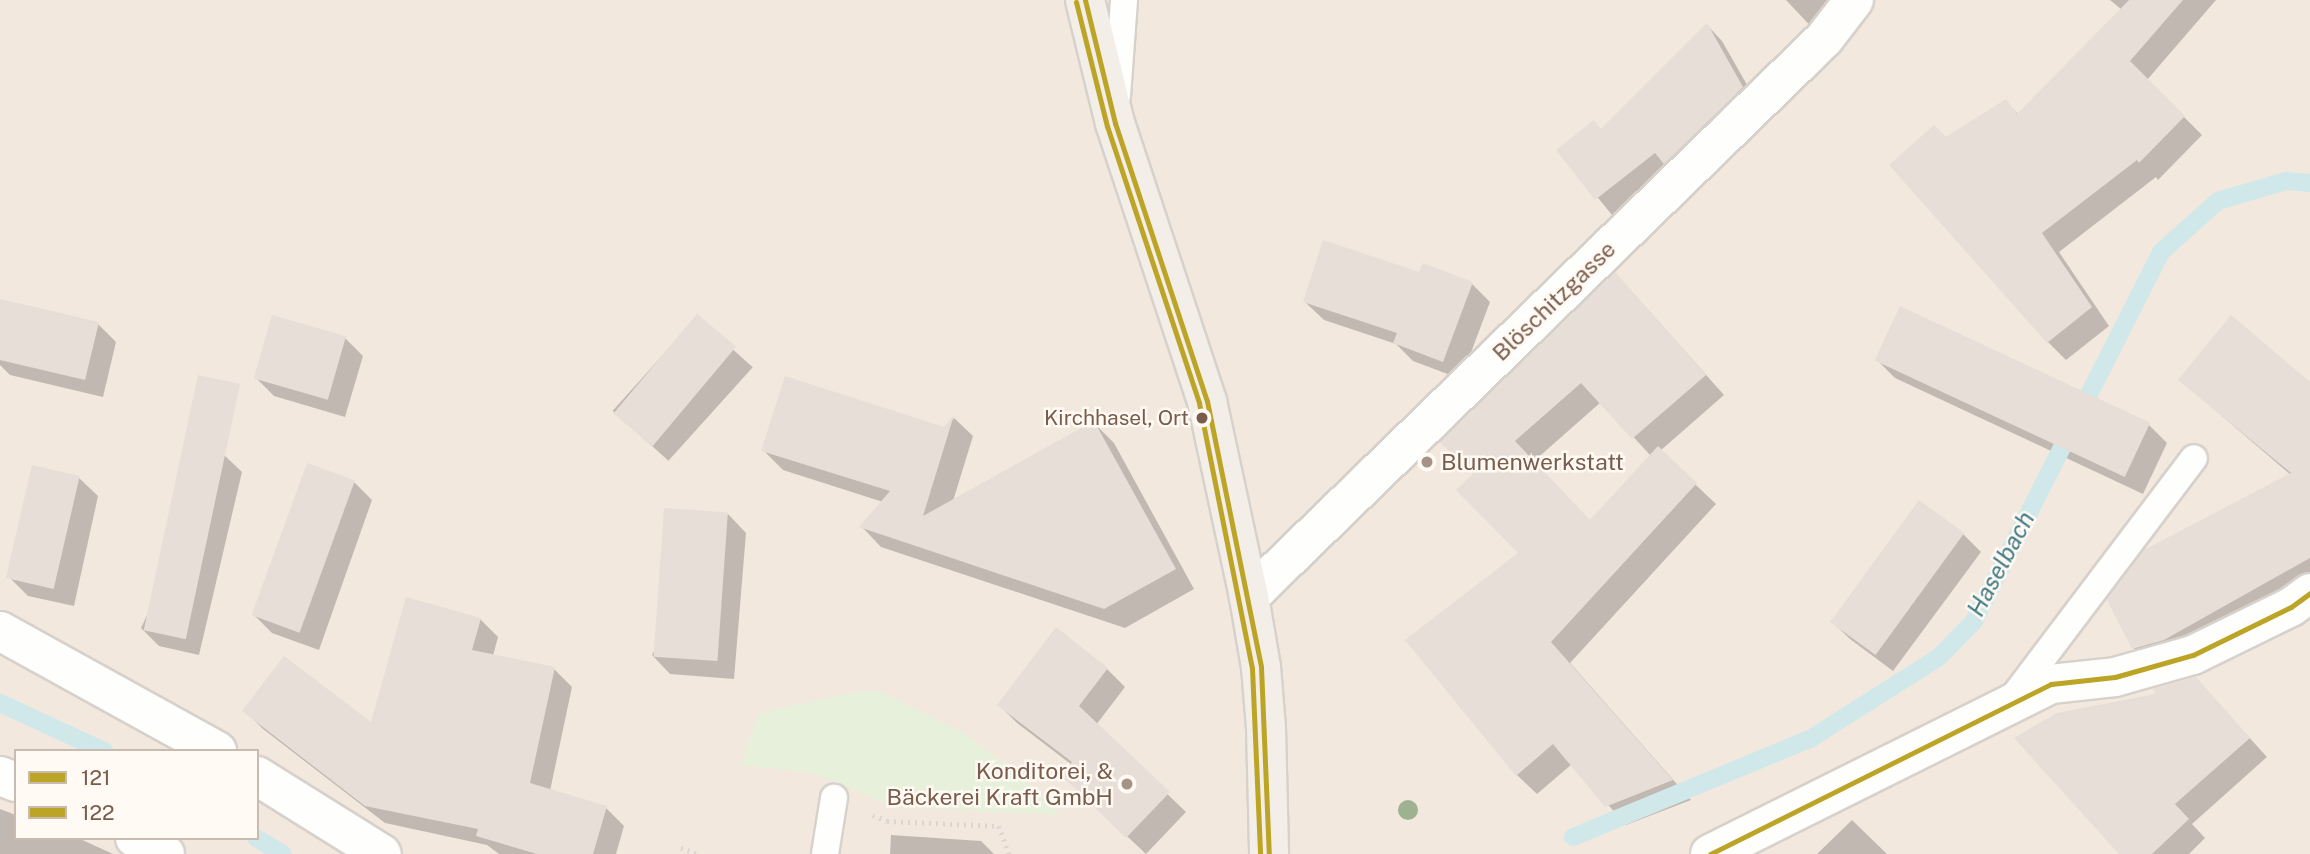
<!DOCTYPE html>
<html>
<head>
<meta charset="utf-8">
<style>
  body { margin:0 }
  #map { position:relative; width:2310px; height:854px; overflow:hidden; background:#f9f5f0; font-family:"Public Sans",sans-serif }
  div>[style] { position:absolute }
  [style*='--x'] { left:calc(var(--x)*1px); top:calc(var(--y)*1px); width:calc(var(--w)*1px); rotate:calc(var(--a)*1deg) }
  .residential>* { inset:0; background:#f2e8de }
  .green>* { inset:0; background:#e7f0db }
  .shadow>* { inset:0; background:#0003; transform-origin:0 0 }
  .stream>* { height:18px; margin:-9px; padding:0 9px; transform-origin:9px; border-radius:9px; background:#d0e8ea }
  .building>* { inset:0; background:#e6ded7; transform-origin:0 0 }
  .path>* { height:4.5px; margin-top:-2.25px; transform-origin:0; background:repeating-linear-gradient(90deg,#dcd5d0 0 2px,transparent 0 7px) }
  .roads { filter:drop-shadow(2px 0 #d7d1cb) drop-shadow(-2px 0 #d7d1cb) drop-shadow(0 2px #d7d1cb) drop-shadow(0 -2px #d7d1cb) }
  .lane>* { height:26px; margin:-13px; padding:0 13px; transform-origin:13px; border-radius:13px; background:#fefefd }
  .street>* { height:38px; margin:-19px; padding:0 19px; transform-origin:19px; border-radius:19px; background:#fefefd }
  .secondary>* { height:38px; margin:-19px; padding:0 19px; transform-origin:19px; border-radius:19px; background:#fefefd }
  .primary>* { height:38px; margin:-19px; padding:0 19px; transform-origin:19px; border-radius:19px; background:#f3eee8 }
  .bus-1>* { height:5px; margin:-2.5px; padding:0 2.5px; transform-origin:2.5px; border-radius:2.5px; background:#bca426 }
  .bus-2>* { height:5px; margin:-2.5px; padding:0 2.5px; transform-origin:2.5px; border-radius:2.5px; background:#bca426 }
  .trees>* { width:20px; height:20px; margin:-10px; border-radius:50%; background:#9eb190 }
  .dots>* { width:19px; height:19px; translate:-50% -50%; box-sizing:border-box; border:4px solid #fffaf3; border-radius:50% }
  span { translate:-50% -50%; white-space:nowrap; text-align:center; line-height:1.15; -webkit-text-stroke:5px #fffaf3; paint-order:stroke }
  .bus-label { font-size:21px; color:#7a5c4d }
  .right { translate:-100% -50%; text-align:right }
  .street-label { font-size:23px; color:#7a5c4d }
  .poi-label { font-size:23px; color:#7a5c4d }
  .left { translate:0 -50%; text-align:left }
  .water-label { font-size:24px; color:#437c86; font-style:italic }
  .legend { position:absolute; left:14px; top:749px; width:245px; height:91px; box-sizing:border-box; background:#fffaf3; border:2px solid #cabbb1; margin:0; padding:9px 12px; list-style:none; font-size:21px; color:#7a5c4d }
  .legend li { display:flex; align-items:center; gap:14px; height:35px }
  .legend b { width:35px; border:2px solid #cabbb1 }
</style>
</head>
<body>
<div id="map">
  <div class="residential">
    <div style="clip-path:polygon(evenodd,0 0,2310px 0,2310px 854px,0 854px,0 0,16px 751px,257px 751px,257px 838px,16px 838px,16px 751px)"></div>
  </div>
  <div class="green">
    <div style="clip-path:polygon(859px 691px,881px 692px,967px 735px,1016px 772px,1059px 815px,891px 806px,814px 773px,740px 765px,759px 713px)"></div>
  </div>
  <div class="shadow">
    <div style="clip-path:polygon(1786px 0,1844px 0,1817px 33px)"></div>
    <div style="clip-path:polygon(2110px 0,2216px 0,2147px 80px,2202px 135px,2158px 180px,2156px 177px,2059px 252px,2109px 326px,2066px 360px,2048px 342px,1946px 139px,2005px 101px,2019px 115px,2122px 10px)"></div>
    <div style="clip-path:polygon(1707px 25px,1722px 41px,1758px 104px,1612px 215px,1559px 150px,1602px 131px)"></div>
    <div style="clip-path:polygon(1420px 274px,1472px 284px,1490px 302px,1461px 379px,1413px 361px,1396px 344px,1324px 320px,1305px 302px)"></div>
    <div style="clip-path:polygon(evenodd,1634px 294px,1724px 395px,1660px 451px,1716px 504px,1570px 663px,1691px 800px,1626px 825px,1572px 764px,1537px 794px,1517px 775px,1520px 553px,1475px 474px,1634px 294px,1601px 402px,1651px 456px,1590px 522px,1533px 462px,1601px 402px)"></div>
    <div style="left:697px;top:317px;width:75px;height:126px;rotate:42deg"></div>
    <div style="clip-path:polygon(98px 324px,116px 342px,103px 397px,10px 375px,0 365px,0 325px)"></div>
    <div style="clip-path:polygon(345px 338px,363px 356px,345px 417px,274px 396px,256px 378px)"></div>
    <div style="clip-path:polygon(1877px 360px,2149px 425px,2167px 443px,2143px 494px,1895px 378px)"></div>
    <div style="clip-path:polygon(2180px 380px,2310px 384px,2310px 590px,2154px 669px,2134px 648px,2291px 475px)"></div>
    <div style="clip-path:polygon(954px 418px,973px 436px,953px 501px,1094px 423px,1114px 443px,1194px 589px,1125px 628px,881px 547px,862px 527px,883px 502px,783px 470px,763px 450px,945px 429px)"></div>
    <div style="clip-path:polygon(223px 454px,242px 472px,199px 655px,159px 646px,141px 628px)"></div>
    <div style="clip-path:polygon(79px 478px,98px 496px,74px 606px,28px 596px,10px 578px)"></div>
    <div style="clip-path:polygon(354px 482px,372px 500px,319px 650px,272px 633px,254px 615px)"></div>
    <div style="clip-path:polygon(728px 514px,746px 533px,734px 679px,670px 674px,652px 655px)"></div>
    <div style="clip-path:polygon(1963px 534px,1981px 552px,1893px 671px,1850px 639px,1831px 621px)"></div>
    <div style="clip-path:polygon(480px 619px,498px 637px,493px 656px,554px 669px,572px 687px,550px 791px,606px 808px,624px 826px,616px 854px,499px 854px,487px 845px,385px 823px,263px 729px,245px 711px,372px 725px)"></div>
    <div style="clip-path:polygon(1107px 669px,1125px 687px,1096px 725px,1186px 812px,1146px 854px,1081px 793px,1072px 765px,1017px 723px,999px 705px)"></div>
    <div style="clip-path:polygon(2196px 679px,2267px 757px,2192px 824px,2205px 838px,2189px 854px,2121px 854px,2158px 695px)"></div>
    <div style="clip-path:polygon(0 809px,16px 815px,16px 838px,78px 838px,113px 854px,0 854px)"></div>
    <div style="clip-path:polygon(1852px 820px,1887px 854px,1817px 854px)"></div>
    <div style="clip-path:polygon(891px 835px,981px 841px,994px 854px,890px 854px)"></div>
  </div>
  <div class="stream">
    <div style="--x:0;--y:703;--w:115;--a:24.8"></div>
    <div style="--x:1573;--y:837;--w:256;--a:-22.5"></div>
    <div style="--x:1810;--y:739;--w:153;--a:-32.4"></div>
    <div style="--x:1939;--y:657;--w:50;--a:-45.8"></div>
    <div style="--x:1974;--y:621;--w:414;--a:-63.1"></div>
    <div style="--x:2161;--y:252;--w:76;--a:-41.8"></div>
    <div style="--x:2218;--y:201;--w:71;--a:-16.4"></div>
    <div style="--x:2286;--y:181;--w:24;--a:5"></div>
    <div style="--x:256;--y:838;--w:31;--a:31"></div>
  </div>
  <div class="building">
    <div style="clip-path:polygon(2129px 0,2183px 0,2130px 61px,2185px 116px,2139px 163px,2137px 160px,2042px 233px,2092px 307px,2047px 343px,1889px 165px,1934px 125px,1946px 137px,2006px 99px,2017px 114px)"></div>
    <div style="clip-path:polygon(1707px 23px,1743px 87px,1664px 164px,1655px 153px,1595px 200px,1556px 150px,1594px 120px,1601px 129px)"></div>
    <div style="clip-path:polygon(1323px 240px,1419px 272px,1423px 263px,1473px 282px,1443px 362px,1393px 343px,1397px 333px,1303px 302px)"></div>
    <div style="clip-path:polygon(1615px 272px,1706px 375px,1632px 439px,1581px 383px,1515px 441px,1590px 520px,1658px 446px,1697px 483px,1551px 642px,1673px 780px,1605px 807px,1553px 744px,1516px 776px,1405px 640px,1518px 553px,1456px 490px,1473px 474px,1440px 442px)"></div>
    <div style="clip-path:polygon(0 299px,99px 322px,85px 380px,0 360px)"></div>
    <div style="left:1900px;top:306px;width:276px;height:60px;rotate:25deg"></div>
    <div style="left:697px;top:314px;width:51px;height:130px;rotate:40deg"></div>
    <div style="left:272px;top:315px;width:77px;height:66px;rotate:16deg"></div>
    <div style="clip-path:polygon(2231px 315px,2310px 382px,2310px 558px,2164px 640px,2132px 649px,2107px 600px,2144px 550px,2291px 473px,2178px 380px)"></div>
    <div style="left:198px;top:375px;width:43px;height:261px;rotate:12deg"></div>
    <div style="clip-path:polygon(785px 376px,944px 427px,954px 415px,923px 516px,1094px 421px,1176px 569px,1104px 609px,859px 527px,890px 491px,761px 451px)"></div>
    <div style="left:307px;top:463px;width:51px;height:162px;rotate:20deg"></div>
    <div style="left:32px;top:465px;width:49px;height:116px;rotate:13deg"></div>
    <div style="left:1919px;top:500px;width:56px;height:151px;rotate:36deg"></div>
    <div style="left:664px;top:508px;width:64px;height:149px;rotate:4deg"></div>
    <div style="clip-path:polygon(406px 597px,481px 618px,472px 650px,555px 667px,530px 783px,607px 806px,593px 854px,537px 854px,476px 836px,478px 829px,365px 806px,242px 711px,284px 656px,371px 722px)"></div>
    <div style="clip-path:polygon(1056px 627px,1108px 668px,1079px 706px,1170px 792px,1126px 838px,1061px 775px,1072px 762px,997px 705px)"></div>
    <div style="clip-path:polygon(2196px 677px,2250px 738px,2175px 804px,2189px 819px,2152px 854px,2119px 854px,2014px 738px,2057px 713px,2155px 694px,2153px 689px)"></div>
  </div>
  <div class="path">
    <div style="--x:873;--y:815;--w:15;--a:23"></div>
    <div style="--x:887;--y:821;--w:112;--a:2.6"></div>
    <div style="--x:999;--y:826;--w:30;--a:70"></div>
    <div style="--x:681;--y:848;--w:18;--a:19"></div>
  </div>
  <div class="roads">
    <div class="lane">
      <div style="--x:1117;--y:96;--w:96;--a:-85.8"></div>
      <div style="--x:2011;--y:700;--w:303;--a:-52.9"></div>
      <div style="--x:825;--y:854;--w:57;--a:-80.9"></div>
    </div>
    <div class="street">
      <div style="--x:1249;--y:597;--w:801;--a:-44.14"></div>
      <div style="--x:1824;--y:39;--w:49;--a:-52.4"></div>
      <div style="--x:0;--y:776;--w:17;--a:21"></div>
      <div style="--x:135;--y:838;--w:34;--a:28"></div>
    </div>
    <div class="secondary">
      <div style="--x:0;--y:631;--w:248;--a:28.9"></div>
      <div style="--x:257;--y:776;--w:147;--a:32"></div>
      <div style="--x:1710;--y:854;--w:381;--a:-26.5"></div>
      <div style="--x:2051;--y:684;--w:64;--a:-6.2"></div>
      <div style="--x:2115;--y:677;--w:81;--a:-15.8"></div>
      <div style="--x:2193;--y:655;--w:109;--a:-26.1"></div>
      <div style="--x:2291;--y:607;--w:24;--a:-36"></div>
    </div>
    <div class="primary">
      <div style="--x:1085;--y:0;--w:127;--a:76.3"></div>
      <div style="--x:1115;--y:123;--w:293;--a:71.7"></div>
      <div style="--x:1207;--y:401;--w:200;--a:77.9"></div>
      <div style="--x:1249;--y:597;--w:71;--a:80.3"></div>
      <div style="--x:1261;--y:667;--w:61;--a:85.3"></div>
      <div style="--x:1266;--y:728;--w:126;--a:88.6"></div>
    </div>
  </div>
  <div class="bus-1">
    <div style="--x:1085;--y:0;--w:127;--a:76.3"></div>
    <div style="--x:1115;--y:123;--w:293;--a:71.7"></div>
    <div style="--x:1207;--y:401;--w:271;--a:78.5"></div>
    <div style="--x:1261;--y:667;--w:187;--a:87.6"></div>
    <div style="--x:1710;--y:854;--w:381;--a:-26.5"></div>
    <div style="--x:2051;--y:684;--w:64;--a:-6.2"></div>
    <div style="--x:2115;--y:677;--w:81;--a:-15.8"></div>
    <div style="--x:2193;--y:655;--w:109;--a:-26.1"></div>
    <div style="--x:2291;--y:607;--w:24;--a:-36"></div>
  </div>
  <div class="bus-2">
    <div style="--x:1076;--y:2;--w:128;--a:76"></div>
    <div style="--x:1107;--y:126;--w:292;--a:71.6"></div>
    <div style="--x:1199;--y:403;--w:270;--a:78.7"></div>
    <div style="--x:1252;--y:668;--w:186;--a:87.5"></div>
  </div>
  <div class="trees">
    <div style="left:1408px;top:810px"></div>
  </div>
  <div class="dots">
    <div style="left:1202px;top:418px;background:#7a5c4d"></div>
    <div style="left:1427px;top:462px;background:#a69286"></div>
    <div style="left:1127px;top:784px;background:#a69286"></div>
  </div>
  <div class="bus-label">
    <span class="right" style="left:1189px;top:418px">Kirchhasel, Ort</span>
  </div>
  <div class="street-label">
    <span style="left:1554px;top:301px;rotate:-44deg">Blöschitzgasse</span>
  </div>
  <div class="poi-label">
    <span class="left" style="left:1441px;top:462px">Blumenwerkstatt</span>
    <span class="right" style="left:1113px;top:784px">Konditorei, &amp;<br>Bäckerei Kraft GmbH</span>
  </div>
  <div class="water-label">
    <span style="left:2001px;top:564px;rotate:-62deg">Haselbach</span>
  </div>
  <ul class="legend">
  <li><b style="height:9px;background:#bca426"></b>121</li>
  <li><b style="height:9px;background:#bca426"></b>122</li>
  </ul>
</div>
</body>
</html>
